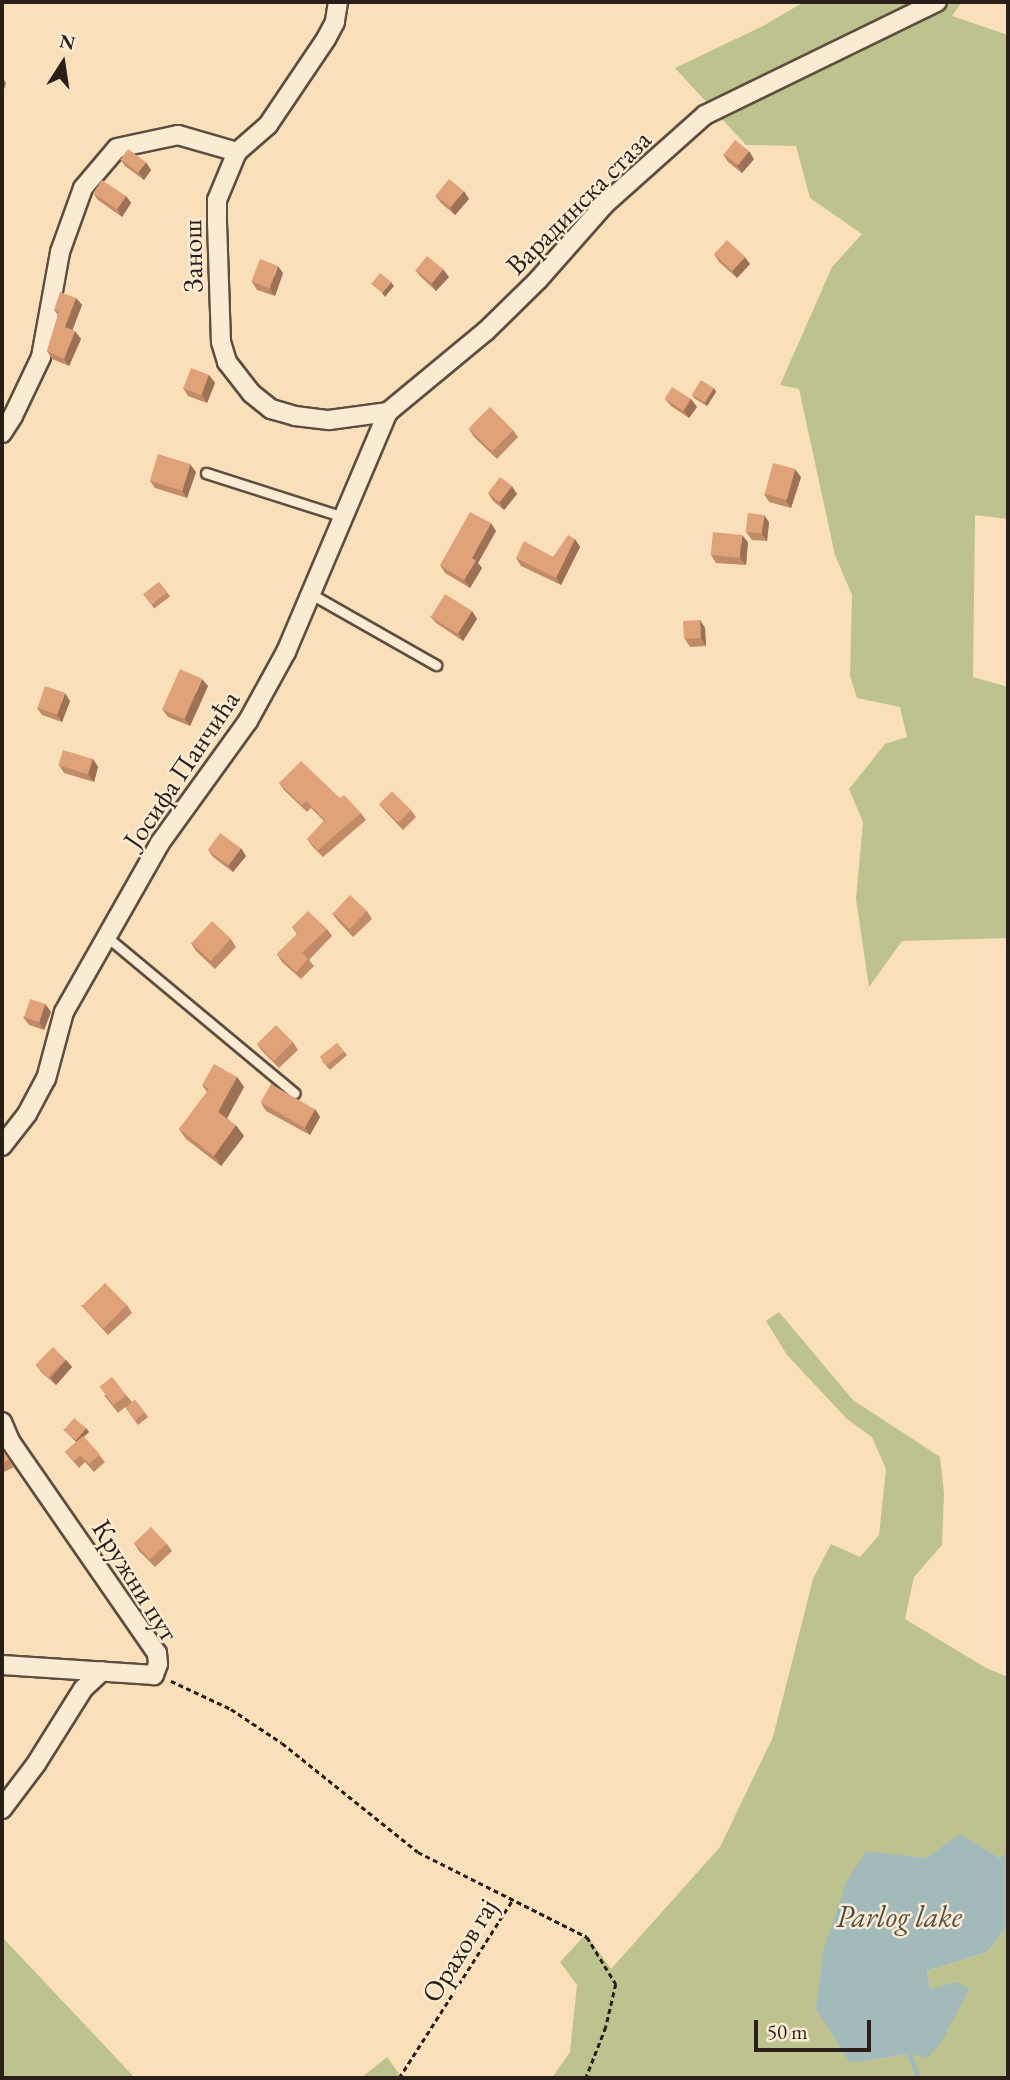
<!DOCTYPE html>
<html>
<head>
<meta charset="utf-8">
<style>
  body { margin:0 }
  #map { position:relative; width:1010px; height:2080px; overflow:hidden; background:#f9e0ba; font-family:"EB Garamond",serif }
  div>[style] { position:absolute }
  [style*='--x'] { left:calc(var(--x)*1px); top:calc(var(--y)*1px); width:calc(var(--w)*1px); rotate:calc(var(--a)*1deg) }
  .green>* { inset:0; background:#bec28f }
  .water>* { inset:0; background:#a3babb }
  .stream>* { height:4.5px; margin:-2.25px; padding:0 2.25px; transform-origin:2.25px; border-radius:2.25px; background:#a3babb }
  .path>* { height:2.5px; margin-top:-1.25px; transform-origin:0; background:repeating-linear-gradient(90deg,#2a1e18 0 5px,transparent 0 8.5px) }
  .roads { filter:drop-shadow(2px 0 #5e4e40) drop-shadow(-2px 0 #5e4e40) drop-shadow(0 2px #5e4e40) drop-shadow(0 -2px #5e4e40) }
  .service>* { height:9px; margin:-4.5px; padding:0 4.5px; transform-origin:4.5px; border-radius:4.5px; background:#fbebd2 }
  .minor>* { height:18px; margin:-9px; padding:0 9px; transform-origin:9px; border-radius:9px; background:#fbebd2 }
  .wall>* { inset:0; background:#c18b68; transform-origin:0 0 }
  .shaded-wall>* { inset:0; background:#9d7155; transform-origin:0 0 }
  .building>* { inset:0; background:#e0a279; transform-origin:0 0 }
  span { translate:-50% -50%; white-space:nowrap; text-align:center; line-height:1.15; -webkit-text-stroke:5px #fbebd2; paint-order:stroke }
  .street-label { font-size:28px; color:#2a1e18 }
  .water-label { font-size:30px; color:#4e4d49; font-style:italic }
  .frame { position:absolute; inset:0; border:4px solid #2a1e18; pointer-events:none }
  .north { position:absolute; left:28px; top:28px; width:70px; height:70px; -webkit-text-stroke:5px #fbebd2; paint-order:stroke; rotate:12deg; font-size:19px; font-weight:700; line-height:28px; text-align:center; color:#2a1e18 }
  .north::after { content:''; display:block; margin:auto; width:24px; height:32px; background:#2a1e18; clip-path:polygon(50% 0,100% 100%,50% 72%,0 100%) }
  .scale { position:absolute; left:754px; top:2020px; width:117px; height:32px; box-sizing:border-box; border:4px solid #2a1e18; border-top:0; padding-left:9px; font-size:21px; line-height:24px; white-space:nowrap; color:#2a1e18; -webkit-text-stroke:5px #fbebd2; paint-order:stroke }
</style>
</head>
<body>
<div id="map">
  <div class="green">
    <div style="clip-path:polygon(804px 2px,962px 2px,952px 16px,1008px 35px,1008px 519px,975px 515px,973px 677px,1008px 687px,1008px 938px,902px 941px,869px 987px,856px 899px,863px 822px,849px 789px,885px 744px,907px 737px,900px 707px,857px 698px,850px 676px,852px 595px,835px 555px,799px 389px,780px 385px,832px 267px,862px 234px,810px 198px,796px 146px,746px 145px,675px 68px,761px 27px)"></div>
    <div style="clip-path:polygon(779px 1312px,853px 1400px,940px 1457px,944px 1493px,942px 1545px,914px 1577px,905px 1619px,986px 1668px,1008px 1677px,1008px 1863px,960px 1835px,926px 1858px,866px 1852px,850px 2063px,911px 2054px,955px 1982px,930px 1990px,927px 1971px,987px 1952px,1008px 1925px,1008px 2078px,552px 2078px,570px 2052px,577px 1985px,560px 1962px,586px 1934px,611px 1969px,720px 1847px,773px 1737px,813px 1579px,831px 1544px,860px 1557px,879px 1535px,886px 1469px,872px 1437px,847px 1419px,787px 1355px,766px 1321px)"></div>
    <div style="clip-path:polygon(2px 1937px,88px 2028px,135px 2078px,2px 2078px)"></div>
    <div style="clip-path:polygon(387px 2057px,400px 2075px,397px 2078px,361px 2078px)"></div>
  </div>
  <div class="water">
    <div style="clip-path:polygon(960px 1834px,1008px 1863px,1008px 1925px,987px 1952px,927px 1971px,930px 1989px,956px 1982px,969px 1989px,942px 2041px,928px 2058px,911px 2054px,850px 2063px,816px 2009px,823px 1952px,847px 1881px,866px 1851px,926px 1858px)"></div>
  </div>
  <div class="stream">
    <div style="--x:997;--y:1863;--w:14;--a:-39"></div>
    <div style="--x:908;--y:2050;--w:30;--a:69"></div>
  </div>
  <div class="path">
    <div style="--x:171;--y:1681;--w:66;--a:25"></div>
    <div style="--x:231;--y:1709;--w:61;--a:33.7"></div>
    <div style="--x:282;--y:1743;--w:174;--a:38.7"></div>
    <div style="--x:418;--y:1852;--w:189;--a:26.7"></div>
    <div style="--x:587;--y:1937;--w:55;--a:58.3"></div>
    <div style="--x:616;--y:1984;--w:44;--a:103.1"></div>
    <div style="--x:606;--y:2027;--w:55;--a:111.4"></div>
    <div style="--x:399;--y:2078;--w:212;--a:-57.5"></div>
  </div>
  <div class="roads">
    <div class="service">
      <div style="--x:206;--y:473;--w:145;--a:17.7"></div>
      <div style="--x:311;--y:594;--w:144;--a:29.6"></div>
      <div style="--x:107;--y:937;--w:244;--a:39.8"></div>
    </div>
    <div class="minor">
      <div style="--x:338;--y:2;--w:20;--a:99"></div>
      <div style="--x:335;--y:22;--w:19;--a:118"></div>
      <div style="--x:326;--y:39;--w:104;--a:124"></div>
      <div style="--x:268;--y:125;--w:41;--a:138.9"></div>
      <div style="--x:237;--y:152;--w:52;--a:112.6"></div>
      <div style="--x:217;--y:200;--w:22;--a:90"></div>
      <div style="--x:217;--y:222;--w:120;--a:88.1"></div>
      <div style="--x:221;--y:342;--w:21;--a:73"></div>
      <div style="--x:227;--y:362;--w:39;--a:52"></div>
      <div style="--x:251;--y:393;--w:26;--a:39"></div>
      <div style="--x:271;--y:409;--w:25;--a:16"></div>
      <div style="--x:295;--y:416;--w:34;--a:7"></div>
      <div style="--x:329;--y:420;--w:60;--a:-7.7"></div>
      <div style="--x:388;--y:412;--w:127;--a:-39.6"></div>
      <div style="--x:486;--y:331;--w:73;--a:-44.4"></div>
      <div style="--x:538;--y:280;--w:101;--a:-48.6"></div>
      <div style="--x:605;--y:204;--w:134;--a:-41.7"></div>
      <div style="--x:705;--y:115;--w:258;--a:-26"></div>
      <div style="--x:2;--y:433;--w:20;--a:-57"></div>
      <div style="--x:13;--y:416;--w:65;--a:-64.6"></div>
      <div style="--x:41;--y:357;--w:107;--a:-79.7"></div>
      <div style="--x:60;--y:252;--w:68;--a:-70.2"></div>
      <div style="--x:83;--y:188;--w:52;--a:-49.6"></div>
      <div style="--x:117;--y:148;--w:62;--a:-12"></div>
      <div style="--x:178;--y:135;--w:61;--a:16.1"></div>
      <div style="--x:2;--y:1146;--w:41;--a:-52"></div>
      <div style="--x:27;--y:1114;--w:40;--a:-62"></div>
      <div style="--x:46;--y:1079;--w:69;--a:-75"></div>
      <div style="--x:64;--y:1012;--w:194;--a:-60.4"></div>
      <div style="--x:160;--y:843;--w:150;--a:-54.2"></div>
      <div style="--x:248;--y:721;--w:79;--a:-61.2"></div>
      <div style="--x:286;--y:652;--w:261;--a:-67"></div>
      <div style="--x:2;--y:1422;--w:21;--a:67"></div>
      <div style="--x:10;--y:1441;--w:258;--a:55.3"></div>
      <div style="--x:157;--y:1653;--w:11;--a:85"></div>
      <div style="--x:158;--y:1664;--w:12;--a:110"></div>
      <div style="--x:154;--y:1675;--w:152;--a:-176.2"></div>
      <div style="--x:2;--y:1809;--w:56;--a:-52.9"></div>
      <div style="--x:36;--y:1764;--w:89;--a:-57.9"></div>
      <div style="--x:83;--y:1689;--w:26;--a:-43"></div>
    </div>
  </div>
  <div class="wall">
    <div style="clip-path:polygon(723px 154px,754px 159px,742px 173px,728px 162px)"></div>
    <div style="clip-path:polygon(120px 159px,151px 170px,144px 180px,125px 166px)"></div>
    <div style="clip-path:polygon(93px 193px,126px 196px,131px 203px,122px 217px,98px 200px)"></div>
    <div style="clip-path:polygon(435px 195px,469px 199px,455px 215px,441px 203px)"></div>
    <div style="clip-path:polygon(714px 254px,750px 264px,737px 278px,719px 262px)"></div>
    <div style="clip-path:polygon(415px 270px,449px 277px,436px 291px,421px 277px)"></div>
    <div style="clip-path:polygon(283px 273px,275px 296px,257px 290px,252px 282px)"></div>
    <div style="clip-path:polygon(76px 298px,82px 305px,72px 330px,81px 339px,69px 366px,52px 359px,47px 351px,58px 315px,54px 310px)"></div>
    <div style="clip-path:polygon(209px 375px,215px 383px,207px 403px,188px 396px,183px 388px)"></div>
    <div style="clip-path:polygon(714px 388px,716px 392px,707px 406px,694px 398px,692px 394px)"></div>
    <div style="clip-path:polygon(665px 399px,691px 399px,697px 407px,689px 418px,671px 406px)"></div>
    <div style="clip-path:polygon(469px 429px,513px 430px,518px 437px,497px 459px,474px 437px)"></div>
    <div style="clip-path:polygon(196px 472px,187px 498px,155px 488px,150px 481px)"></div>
    <div style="clip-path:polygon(801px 477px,791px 508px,769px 502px,764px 494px)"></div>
    <div style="clip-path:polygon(488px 493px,517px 494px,504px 510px,493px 501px)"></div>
    <div style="clip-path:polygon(769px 522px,767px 541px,752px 540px,746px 532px)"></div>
    <div style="clip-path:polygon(496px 531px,478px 563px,482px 568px,470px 588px,445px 573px,440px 565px)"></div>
    <div style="clip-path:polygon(575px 539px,580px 547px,561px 585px,521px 566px,516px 558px,553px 557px)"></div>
    <div style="clip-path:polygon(748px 542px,746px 565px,716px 563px,711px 555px)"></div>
    <div style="left:159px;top:582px;width:18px;height:20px;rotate:52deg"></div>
    <div style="clip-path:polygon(472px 611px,477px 619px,463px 641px,436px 623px,430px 616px)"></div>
    <div style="clip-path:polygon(700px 620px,705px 628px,706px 646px,690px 647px,685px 639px)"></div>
    <div style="clip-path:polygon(208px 686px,190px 726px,168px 717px,162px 709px)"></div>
    <div style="clip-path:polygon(70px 701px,62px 722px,42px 715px,37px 708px)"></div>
    <div style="clip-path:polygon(93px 759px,98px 767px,94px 782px,64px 773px,59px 765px)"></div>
    <div style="clip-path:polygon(279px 783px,340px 798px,361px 813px,366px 820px,323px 857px,312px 846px,307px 839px,324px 821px,311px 808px,307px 812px,284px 790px)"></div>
    <div style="clip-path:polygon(379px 804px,411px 810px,416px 817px,403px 830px,385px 811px)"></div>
    <div style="clip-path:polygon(208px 850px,246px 856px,233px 872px,213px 857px)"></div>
    <div style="clip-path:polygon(367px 911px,372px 919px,353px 937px,337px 920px,332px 913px)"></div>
    <div style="clip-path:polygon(292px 927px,327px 929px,332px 936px,309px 960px,314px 966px,301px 979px,282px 962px,277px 954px,297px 934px)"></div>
    <div style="clip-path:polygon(231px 939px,236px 947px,215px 969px,196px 951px,191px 943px)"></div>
    <div style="clip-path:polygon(45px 1004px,51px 1012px,44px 1030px,29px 1025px,23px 1017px)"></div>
    <div style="clip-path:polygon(293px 1042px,298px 1050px,279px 1068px,262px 1051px,257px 1044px)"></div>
    <div style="clip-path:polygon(337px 1043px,347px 1055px,330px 1070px,322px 1061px)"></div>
    <div style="clip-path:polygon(237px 1077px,244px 1087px,227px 1118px,244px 1136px,221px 1166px,186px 1139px,179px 1129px,207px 1092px,202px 1085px)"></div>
    <div style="clip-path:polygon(261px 1103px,315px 1109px,320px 1117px,310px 1135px,266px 1111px)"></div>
    <div style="clip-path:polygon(81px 1305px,127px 1305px,132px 1313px,108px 1335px,87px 1312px)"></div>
    <div style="clip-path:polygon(66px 1360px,72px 1367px,56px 1385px,42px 1373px,36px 1365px)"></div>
    <div style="clip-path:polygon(104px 1395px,126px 1395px,132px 1402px,135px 1400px,148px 1417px,138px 1425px,125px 1407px,118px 1413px)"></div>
    <div style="clip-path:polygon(86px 1428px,89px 1432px,84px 1437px,105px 1462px,94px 1472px,85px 1462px,79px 1468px,65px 1452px,76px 1442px,63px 1429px)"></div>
    <div style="clip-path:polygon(2px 1449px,14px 1467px,2px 1473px)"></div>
    <div style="clip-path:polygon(134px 1543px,167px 1544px,172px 1551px,155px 1567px,139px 1551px)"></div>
  </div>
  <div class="shaded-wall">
    <div style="clip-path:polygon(4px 80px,6px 83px,2px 96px,2px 85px)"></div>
    <div style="clip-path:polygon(749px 151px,754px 159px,742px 173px,737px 166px)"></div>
    <div style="clip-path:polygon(146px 162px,151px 170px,144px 180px,139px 172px)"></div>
    <div style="clip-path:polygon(464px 191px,469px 199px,455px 215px,450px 208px)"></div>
    <div style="clip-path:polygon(126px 196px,131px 203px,122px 217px,117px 209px)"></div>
    <div style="clip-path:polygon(745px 257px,750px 264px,737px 278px,732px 271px)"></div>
    <div style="clip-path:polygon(278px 266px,283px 273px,275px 296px,270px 289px)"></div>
    <div style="clip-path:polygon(443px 269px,449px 277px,436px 291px,431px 283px)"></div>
    <div style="clip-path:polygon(391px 282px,394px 286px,385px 297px,382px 293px)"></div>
    <div style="clip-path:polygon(76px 298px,82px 305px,71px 334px,65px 327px)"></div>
    <div style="clip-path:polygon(75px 331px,81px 339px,69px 366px,64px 359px)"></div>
    <div style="clip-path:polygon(209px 375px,215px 383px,207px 403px,202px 395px)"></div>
    <div style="clip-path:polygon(714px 388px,716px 392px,707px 406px,705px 403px)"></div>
    <div style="clip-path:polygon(691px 399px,697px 407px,689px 418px,684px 411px)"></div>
    <div style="clip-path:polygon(190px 464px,196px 472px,187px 498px,182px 491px)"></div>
    <div style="clip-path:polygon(795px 469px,801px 477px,791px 508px,786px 501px)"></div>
    <div style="clip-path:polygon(512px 486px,517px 494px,504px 510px,499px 502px)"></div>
    <div style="clip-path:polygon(764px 515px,769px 522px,767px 541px,762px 534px)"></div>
    <div style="clip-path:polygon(491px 523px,496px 531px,478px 563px,482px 568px,470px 588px,464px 580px,472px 558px)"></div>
    <div style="clip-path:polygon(742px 535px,748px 542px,746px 565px,740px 558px)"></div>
    <div style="clip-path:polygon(575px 539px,580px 547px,561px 585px,556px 578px)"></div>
    <div style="clip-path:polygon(472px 611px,477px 619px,463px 641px,458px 633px)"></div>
    <div style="clip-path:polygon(700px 620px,705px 628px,706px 646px,701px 638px)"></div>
    <div style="clip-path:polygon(202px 679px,208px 686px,190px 726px,185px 719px)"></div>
    <div style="clip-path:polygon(65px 693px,70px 701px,62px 722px,57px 715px)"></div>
    <div style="clip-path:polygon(93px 759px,98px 767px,94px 782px,88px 774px)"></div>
    <div style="clip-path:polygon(241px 848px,246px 856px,233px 872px,228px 865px)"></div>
    <div style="clip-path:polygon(45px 1004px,51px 1012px,44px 1030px,39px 1022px)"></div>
    <div style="clip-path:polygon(237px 1077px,244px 1087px,225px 1122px,218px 1112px)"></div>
    <div style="clip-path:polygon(315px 1109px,320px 1117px,310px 1135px,305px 1128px)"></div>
    <div style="clip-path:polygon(236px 1125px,244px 1136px,221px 1166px,214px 1156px)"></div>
    <div style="clip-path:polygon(66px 1360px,72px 1367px,56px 1385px,51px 1378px)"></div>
    <div style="left:86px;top:1428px;width:5px;height:16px;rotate:53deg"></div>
  </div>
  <div class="building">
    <div style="left:735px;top:140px;width:18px;height:18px;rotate:38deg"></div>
    <div style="left:128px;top:149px;width:22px;height:13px;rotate:36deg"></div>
    <div style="left:449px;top:179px;width:19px;height:21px;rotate:39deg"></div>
    <div style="left:102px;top:180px;width:29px;height:16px;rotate:34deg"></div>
    <div style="left:727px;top:240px;width:25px;height:19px;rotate:43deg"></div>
    <div style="left:427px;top:256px;width:21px;height:18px;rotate:39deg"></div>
    <div style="left:260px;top:259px;width:19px;height:24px;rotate:21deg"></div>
    <div style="left:380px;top:273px;width:14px;height:14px;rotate:39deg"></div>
    <div style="clip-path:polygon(60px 292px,76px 298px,65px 327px,75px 331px,64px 359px,47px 351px,59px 312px,54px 310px)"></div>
    <div style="left:191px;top:368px;width:19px;height:22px;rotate:21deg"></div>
    <div style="left:701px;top:380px;width:15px;height:17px;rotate:32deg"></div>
    <div style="left:672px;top:387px;width:22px;height:14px;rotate:32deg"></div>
    <div style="left:490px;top:407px;width:33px;height:30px;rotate:45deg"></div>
    <div style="left:158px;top:454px;width:34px;height:28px;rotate:17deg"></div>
    <div style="left:773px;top:463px;width:23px;height:32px;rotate:15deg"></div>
    <div style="left:500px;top:477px;width:15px;height:20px;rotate:37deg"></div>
    <div style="clip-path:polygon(470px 512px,491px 523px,472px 558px,476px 561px,464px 580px,440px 565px)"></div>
    <div style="left:748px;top:513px;width:16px;height:19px;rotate:7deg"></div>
    <div style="left:713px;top:532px;width:29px;height:23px;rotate:6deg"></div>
    <div style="clip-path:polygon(568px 535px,575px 539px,556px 578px,516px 558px,524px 541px,553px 557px)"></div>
    <div style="left:159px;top:582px;width:13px;height:20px;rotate:51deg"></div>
    <div style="left:445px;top:594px;width:32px;height:27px;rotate:32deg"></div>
    <div style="left:700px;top:620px;width:18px;height:17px;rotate:87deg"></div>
    <div style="left:180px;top:669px;width:24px;height:44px;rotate:24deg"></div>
    <div style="left:45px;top:686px;width:21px;height:23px;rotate:19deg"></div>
    <div style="left:63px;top:750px;width:31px;height:16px;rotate:17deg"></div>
    <div style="clip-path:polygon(301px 761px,340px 798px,344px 795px,361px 813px,318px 850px,307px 839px,325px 820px,306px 801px,302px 805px,279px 783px)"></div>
    <div style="left:392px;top:791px;width:27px;height:18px;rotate:45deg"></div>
    <div style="left:220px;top:833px;width:26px;height:21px;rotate:36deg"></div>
    <div style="left:350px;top:895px;width:23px;height:25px;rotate:43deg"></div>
    <div style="clip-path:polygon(308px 911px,327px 929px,302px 953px,308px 959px,296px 972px,277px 954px,298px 933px,292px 927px)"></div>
    <div style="left:212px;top:921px;width:26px;height:30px;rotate:43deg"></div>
    <div style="left:30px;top:999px;width:16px;height:19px;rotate:18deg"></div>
    <div style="left:276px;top:1025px;width:24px;height:27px;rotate:45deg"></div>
    <div style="left:337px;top:1043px;width:11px;height:22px;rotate:52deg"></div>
    <div style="clip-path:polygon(214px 1064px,237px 1077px,218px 1112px,236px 1125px,214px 1156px,179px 1129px,209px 1089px,202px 1085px)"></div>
    <div style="left:271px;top:1084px;width:51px;height:21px;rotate:30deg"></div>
    <div style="left:105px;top:1283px;width:31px;height:33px;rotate:45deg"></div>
    <div style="left:53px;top:1347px;width:18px;height:25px;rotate:45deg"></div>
    <div style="left:112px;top:1377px;width:23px;height:16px;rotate:52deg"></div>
    <div style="left:135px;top:1400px;width:16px;height:12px;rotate:52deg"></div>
    <div style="left:74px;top:1418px;width:16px;height:16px;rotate:40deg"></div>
    <div style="clip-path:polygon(83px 1436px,100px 1454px,89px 1464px,80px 1455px,74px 1461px,65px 1452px)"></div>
    <div style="clip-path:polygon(2px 1449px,9px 1460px,2px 1463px)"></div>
    <div style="left:151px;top:1527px;width:23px;height:23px;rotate:47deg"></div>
  </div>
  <div class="street-label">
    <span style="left:578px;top:202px;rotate:-45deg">Варадинска стаза</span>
    <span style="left:192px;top:256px;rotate:-91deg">Занош</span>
    <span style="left:181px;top:769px;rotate:-56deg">Јосифа Панчића</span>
    <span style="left:136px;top:1580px;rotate:58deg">Кружни пут</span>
    <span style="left:459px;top:1950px;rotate:-58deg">Орахов гај</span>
  </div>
  <div class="water-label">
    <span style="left:899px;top:1917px">Parlog lake</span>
  </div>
  <div class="frame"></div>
  <div class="north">N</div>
  <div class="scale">50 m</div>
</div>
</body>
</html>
